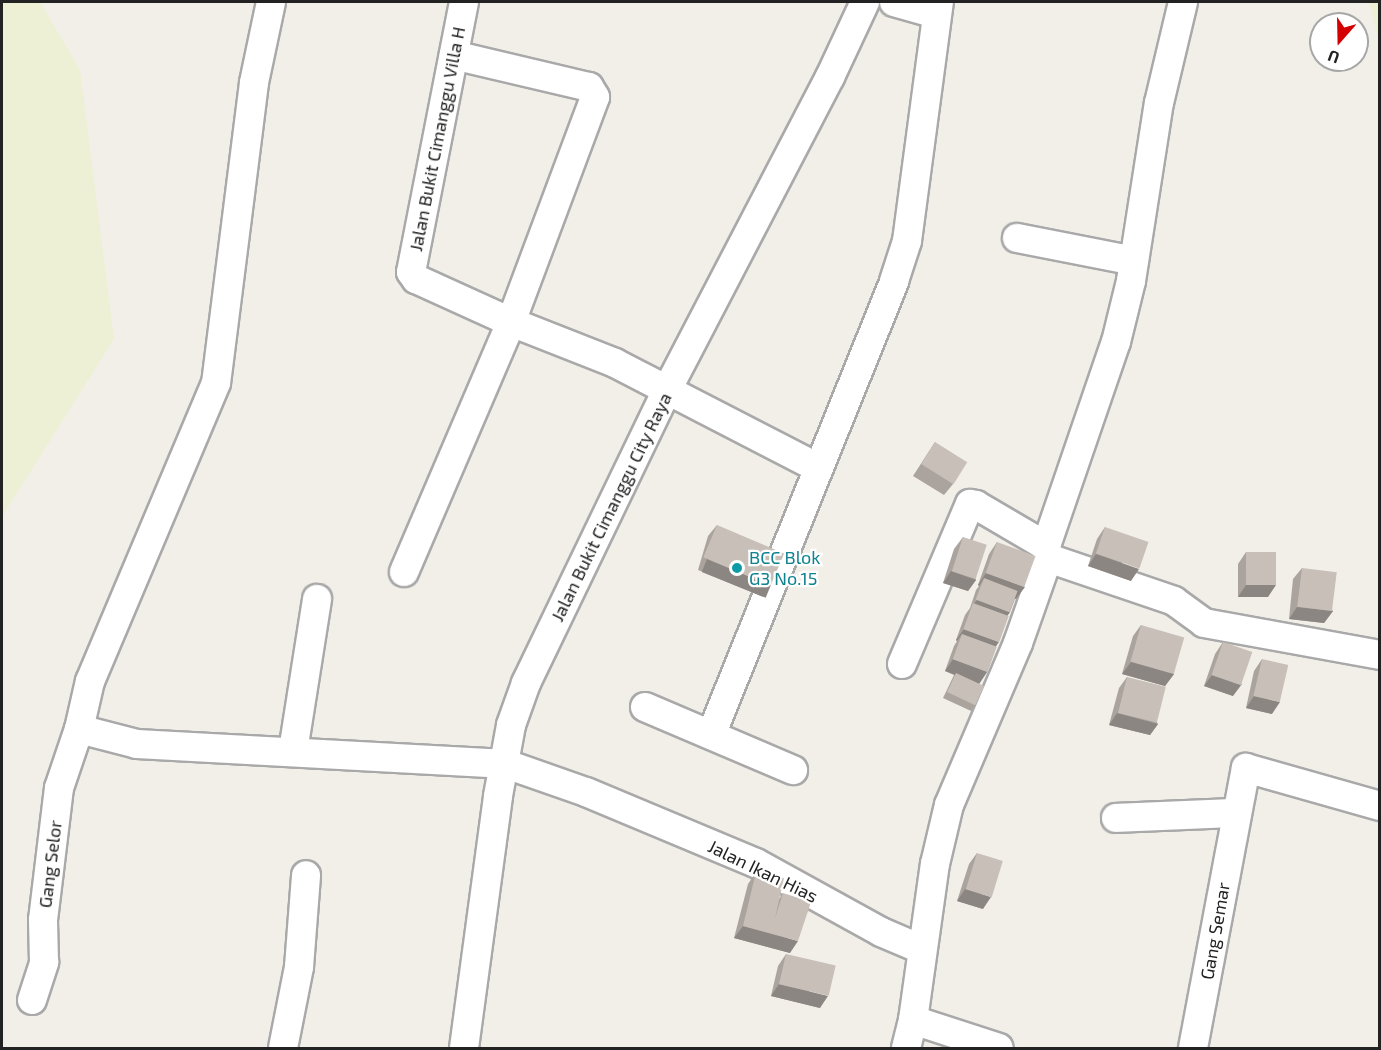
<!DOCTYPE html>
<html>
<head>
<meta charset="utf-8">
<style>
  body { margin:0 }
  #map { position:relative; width:1381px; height:1050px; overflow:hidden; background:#f2efe9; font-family:"Exo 2",sans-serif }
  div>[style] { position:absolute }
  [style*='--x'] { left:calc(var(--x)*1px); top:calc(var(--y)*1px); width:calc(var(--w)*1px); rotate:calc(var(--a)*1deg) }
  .farmland>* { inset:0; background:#eef0d5 }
  .roads { filter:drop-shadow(2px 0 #a9a9a9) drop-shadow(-2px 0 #a9a9a9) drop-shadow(0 2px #a9a9a9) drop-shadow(0 -2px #a9a9a9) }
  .minor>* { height:28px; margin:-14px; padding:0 14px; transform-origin:14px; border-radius:14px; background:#fff }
  .wall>* { inset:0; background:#aba49e }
  .shaded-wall>* { inset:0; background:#8b8681; transform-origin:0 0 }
  .building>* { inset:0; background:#c7bfb8; transform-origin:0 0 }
  .dots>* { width:16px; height:16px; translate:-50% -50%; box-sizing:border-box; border:3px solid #fff; border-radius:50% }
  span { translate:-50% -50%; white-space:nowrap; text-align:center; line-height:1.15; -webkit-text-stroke:4.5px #fff; paint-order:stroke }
  .street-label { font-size:18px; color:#222 }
  .culture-label { font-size:18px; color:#0d838f }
  .left { translate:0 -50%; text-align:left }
  .frame { position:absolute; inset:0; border:3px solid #222; pointer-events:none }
  .north { position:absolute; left:1309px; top:12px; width:60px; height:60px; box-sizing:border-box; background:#fff; border:2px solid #a7a7a7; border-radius:50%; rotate:200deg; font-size:16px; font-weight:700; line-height:24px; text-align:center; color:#222 }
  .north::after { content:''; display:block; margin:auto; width:21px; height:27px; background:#d40000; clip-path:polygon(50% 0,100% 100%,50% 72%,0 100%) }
</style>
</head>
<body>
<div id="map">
  <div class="farmland">
    <div style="clip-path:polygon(2px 2px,40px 2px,80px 70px,114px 339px,2px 517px)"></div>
    <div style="clip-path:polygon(1369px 2px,1379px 2px,1379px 44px,1378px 40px)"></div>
  </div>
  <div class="roads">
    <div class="minor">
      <div style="--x:271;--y:2;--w:83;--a:101.9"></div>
      <div style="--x:254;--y:83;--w:302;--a:97.2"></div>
      <div style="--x:216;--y:383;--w:324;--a:112.9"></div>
      <div style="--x:90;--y:681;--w:49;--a:102.9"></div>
      <div style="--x:79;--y:729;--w:60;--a:14.5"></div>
      <div style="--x:137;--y:744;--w:370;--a:3.1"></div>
      <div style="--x:506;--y:764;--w:85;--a:19.3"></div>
      <div style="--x:586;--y:792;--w:184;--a:22.7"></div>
      <div style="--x:756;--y:863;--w:143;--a:28.9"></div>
      <div style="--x:881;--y:932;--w:43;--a:23"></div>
      <div style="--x:464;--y:2;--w:275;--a:101.1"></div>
      <div style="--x:411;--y:272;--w:9;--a:54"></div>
      <div style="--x:416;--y:279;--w:104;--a:24.4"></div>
      <div style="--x:511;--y:322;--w:112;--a:21.5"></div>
      <div style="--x:615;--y:363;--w:229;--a:27.3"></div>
      <div style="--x:894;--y:2;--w:44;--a:15.9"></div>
      <div style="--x:1017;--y:238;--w:119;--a:11.1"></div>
      <div style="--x:1048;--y:558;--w:133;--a:18.8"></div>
      <div style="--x:1174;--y:601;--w:37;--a:36"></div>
      <div style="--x:1204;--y:623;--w:179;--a:10.3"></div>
      <div style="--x:404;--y:572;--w:272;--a:-66.8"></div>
      <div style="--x:511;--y:322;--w:240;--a:-69.5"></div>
      <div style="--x:595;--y:97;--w:12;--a:-121"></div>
      <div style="--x:589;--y:87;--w:139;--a:-166.7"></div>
      <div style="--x:902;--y:664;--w:174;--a:-67"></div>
      <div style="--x:970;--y:504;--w:6;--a:9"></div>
      <div style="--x:976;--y:505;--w:81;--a:30.4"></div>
      <div style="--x:645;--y:707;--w:161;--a:23.1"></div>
      <div style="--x:711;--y:735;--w:489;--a:-68"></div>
      <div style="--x:894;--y:281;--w:42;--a:-72"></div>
      <div style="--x:907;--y:241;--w:241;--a:-82.4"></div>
      <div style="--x:293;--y:751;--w:154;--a:-81"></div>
      <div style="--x:1116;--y:818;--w:121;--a:-2.4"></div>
      <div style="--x:32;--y:1000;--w:40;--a:-72"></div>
      <div style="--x:44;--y:962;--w:42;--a:-91.4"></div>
      <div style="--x:43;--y:920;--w:133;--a:-83.1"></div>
      <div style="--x:59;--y:788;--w:62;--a:-71.3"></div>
      <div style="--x:913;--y:1020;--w:90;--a:18"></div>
      <div style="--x:283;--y:1048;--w:83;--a:-78.8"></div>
      <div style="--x:299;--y:967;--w:92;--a:-85.6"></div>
      <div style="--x:464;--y:1048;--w:254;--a:-82.3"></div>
      <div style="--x:498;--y:796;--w:72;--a:-79.6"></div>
      <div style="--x:511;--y:725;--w:45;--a:-70.3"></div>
      <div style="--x:526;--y:683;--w:327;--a:-64.3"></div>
      <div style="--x:668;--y:388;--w:351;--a:-62.5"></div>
      <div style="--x:830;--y:77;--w:83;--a:-65"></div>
      <div style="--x:906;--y:1048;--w:29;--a:-76"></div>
      <div style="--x:913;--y:1020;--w:158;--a:-82"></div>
      <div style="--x:935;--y:864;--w:61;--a:-76.7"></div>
      <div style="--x:949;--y:805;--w:176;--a:-66.9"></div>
      <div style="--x:1018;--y:643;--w:90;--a:-70.6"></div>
      <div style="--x:1048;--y:558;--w:12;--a:-99"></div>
      <div style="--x:1046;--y:546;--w:216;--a:-71.1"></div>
      <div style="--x:1116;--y:342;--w:63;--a:-76.2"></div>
      <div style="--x:1131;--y:281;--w:180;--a:-81.1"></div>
      <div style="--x:1159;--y:103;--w:104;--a:-76.6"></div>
      <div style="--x:1193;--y:1048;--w:285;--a:-79.3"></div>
      <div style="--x:1246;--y:768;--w:139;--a:15.8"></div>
    </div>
  </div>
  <div class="wall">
    <div style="clip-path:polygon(935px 442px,953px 484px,944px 495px,913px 476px)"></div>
    <div style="clip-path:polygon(717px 525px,763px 597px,698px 570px,708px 536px)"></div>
    <div style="clip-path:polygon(1105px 527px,1131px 581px,1088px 566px,1097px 539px)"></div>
    <div style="clip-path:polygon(963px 537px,976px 580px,968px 591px,943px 583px,954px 549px)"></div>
    <div style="clip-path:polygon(997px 542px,1016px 599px,1015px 599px,1010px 612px,1007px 615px,987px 672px,979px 684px,975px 705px,971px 711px,943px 698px,954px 675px,945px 671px,954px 646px,957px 641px,956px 640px,965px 615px,970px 608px,976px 590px,979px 586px,978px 585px,989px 554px)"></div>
    <div style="clip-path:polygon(1246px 552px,1268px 597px,1238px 597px,1238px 564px)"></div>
    <div style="clip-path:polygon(1302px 568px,1333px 611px,1324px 623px,1289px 619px,1293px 579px)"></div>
    <div style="clip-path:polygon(1141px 625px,1174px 674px,1165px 686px,1122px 674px,1133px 636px)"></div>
    <div style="clip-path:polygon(1223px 642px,1233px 696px,1204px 686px,1215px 654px)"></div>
    <div style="clip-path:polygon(1262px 659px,1272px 714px,1246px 708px,1254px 671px)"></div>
    <div style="clip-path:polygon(1127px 677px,1158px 724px,1150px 735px,1109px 725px,1119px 688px)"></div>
    <div style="clip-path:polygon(977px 853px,983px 909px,957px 901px,969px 864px)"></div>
    <div style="clip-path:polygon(756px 872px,779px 899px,783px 893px,790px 953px,734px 938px,748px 884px)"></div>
    <div style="clip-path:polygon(786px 954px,820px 1008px,771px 996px,778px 966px)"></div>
  </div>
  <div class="shaded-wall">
    <div style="clip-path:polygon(1096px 554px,1139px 569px,1131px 581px,1088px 566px)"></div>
    <div style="left:707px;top:559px;width:69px;height:14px;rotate:22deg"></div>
    <div style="clip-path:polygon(951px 571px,976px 580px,968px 591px,943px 583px)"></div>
    <div style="clip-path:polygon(986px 573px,1025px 587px,1016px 599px,981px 586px,984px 578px,979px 586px,978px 585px)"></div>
    <div style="clip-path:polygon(1246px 585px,1276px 585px,1268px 597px,1238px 597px)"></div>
    <div style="clip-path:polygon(977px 600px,1010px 612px,1002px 624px,972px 606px)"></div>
    <div style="clip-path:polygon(1297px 607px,1333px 611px,1324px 623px,1289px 619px)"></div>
    <div style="clip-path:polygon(964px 629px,999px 642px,991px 653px,962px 634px,957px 641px,956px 640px)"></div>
    <div style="clip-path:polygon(953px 659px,987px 672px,979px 684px,945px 671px)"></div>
    <div style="clip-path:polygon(1131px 662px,1174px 674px,1165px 686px,1122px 674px)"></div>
    <div style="clip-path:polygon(1212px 675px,1242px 684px,1233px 696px,1204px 686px)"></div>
    <div style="clip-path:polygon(1254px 696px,1280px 702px,1272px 714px,1246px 708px)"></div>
    <div style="clip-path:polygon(1117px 713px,1158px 724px,1150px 735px,1109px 725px)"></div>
    <div style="clip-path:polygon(965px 889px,991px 897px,983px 909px,957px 901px)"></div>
    <div style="clip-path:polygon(743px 926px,798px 941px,790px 953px,734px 938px)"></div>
    <div style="clip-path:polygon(779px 984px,828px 996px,820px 1008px,771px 996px)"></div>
  </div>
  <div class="building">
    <div style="left:935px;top:442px;width:38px;height:26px;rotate:32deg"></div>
    <div style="left:717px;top:525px;width:73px;height:35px;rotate:23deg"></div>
    <div style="left:1105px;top:527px;width:46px;height:28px;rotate:19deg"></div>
    <div style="left:963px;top:537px;width:25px;height:36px;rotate:18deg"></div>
    <div style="left:997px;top:542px;width:41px;height:33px;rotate:20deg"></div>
    <div style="left:1246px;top:552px;width:30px;height:33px"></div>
    <div style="left:1302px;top:568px;width:35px;height:39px;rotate:7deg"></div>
    <div style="left:984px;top:578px;width:36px;height:23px;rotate:21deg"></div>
    <div style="left:973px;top:603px;width:38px;height:28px;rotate:20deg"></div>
    <div style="left:1141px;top:625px;width:45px;height:38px;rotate:16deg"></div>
    <div style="left:962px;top:634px;width:37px;height:27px;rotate:20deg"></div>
    <div style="left:1223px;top:642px;width:31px;height:35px;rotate:19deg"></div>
    <div style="left:1262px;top:659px;width:27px;height:38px;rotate:13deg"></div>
    <div style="left:956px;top:673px;width:31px;height:21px;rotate:25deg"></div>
    <div style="left:1127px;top:677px;width:40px;height:37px;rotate:14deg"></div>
    <div style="left:977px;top:853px;width:27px;height:38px;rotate:17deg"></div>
    <div style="clip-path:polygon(756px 872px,784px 878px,775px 918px,783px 893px,811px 902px,798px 941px,743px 926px)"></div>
    <div style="left:786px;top:954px;width:51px;height:31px;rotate:13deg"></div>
  </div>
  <div class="dots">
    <div style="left:737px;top:568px;background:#0f9aa8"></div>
  </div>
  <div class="street-label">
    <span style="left:437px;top:139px;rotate:-79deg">Jalan Bukit Cimanggu Villa H</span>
    <span style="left:611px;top:507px;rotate:-64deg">Jalan Bukit Cimanggu City Raya</span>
    <span style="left:50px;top:864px;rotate:-83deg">Gang Selor</span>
    <span style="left:763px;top:871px;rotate:26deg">Jalan Ikan Hias</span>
    <span style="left:1215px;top:931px;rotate:-80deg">Gang Semar</span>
  </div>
  <div class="culture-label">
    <span class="left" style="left:749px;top:568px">BCC Blok<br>G3 No.15</span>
  </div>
  <div class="frame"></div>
  <div class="north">U</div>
</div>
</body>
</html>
